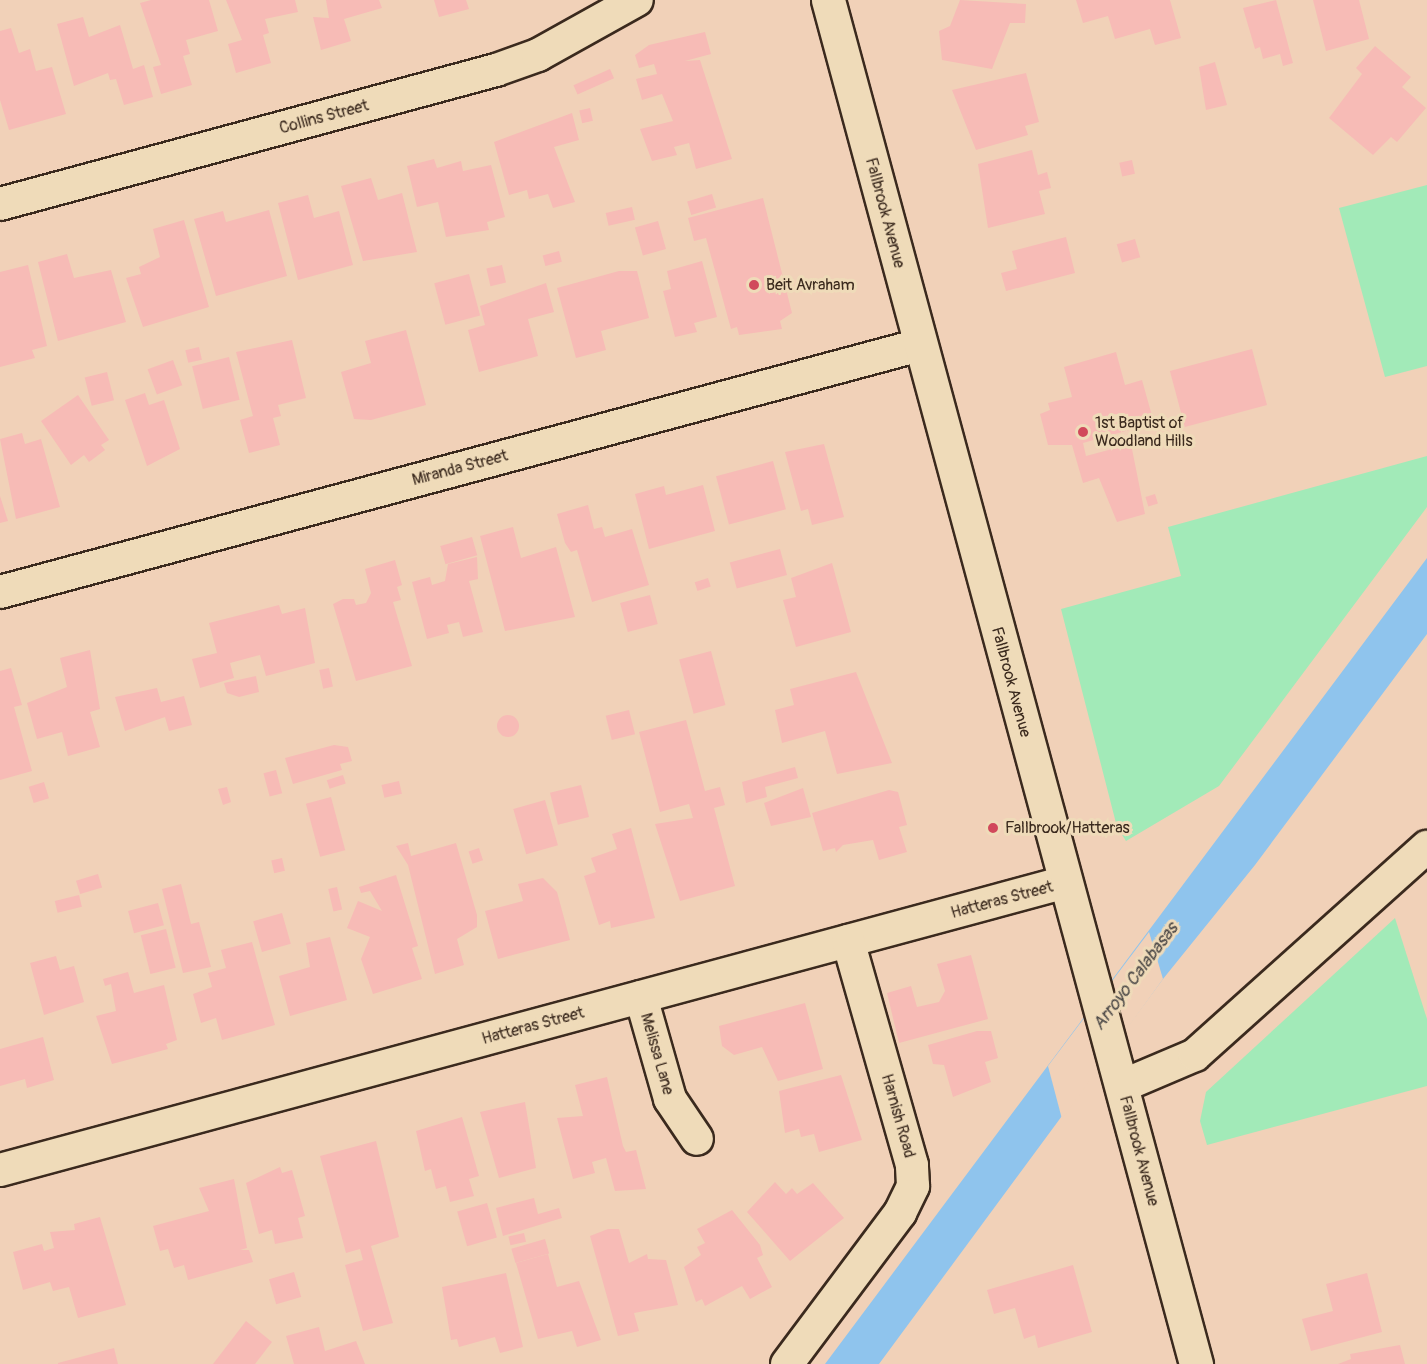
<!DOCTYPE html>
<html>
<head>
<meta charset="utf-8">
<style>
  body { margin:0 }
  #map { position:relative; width:1427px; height:1364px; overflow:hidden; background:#f1d1b8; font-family:Pangolin,sans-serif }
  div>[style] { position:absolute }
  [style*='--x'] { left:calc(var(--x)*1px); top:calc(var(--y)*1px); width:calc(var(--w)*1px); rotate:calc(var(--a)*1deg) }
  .green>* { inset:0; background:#a2eab8 }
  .water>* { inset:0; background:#8fc4ed }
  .pier>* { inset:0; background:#f1d1b8 }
  .building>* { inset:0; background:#f7bbb6; transform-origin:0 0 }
  .round { border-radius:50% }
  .roads { filter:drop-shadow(2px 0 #3b2a1e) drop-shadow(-2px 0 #3b2a1e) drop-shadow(0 2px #3b2a1e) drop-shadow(0 -2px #3b2a1e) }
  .minor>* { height:32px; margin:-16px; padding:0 16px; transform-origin:16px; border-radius:16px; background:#efdbb9 }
  .secondary>* { height:33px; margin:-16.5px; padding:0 16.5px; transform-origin:16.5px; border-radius:16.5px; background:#efdbb9 }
  .dots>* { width:16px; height:16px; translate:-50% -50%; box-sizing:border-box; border:3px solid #efdbb9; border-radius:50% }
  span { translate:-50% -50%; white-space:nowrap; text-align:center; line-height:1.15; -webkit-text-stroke:6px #efdbb9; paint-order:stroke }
  .street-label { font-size:16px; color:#3b2a1e }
  .poi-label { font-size:16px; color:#3b2a1e }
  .left { translate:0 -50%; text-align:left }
  .water-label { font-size:18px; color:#4c4947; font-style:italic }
</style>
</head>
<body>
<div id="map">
  <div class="green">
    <div style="clip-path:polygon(1427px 185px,1427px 366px,1385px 377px,1339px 208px)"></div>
    <div style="clip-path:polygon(1427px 456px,1427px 507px,1219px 786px,1126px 841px,1117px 827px,1061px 609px,1181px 576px,1168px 527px)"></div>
    <div style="clip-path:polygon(1395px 918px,1427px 1019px,1427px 1086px,1207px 1145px,1200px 1121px,1206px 1092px)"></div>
  </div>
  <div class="water">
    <div style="clip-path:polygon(1427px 558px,1427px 634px,1255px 865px,1163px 979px,879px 1364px,825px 1364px)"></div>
  </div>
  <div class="pier">
    <div style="clip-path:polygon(1149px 932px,1163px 979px,1062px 1119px,1048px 1066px)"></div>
  </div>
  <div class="building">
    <div style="clip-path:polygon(151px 0,209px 0,218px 31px,186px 40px,190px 54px,183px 56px,192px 85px,161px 94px,153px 67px,161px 65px,140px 3px)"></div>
    <div style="clip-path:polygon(226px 0,295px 0,298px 12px,265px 19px,269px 33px,263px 35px,271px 63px,236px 73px,228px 44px,242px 40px)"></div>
    <div style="clip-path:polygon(326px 0,379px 0,382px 8px,344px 19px,351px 41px,321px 50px,313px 17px,329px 18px)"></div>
    <div style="clip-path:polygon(434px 0,466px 0,469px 9px,439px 17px)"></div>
    <div style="clip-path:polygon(960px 0,1026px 4px,1025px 23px,1010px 23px,992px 69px,942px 60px,939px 31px,950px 26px)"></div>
    <div style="clip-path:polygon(1076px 0,1170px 0,1181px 38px,1155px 45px,1150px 29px,1115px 39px,1108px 16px,1083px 23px)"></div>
    <div style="clip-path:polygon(1276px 0,1293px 63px,1283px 66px,1280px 54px,1263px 59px,1260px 47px,1255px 49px,1243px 8px)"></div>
    <div style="clip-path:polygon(1313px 0,1359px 0,1369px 39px,1326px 51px)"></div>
    <div style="clip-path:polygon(83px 17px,89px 37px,120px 25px,133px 69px,144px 65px,153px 97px,124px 105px,116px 79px,110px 80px,108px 73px,74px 86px,57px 24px)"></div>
    <div style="clip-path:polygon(11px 28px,19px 53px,30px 49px,36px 71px,52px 67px,66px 114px,9px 130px,0 100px,0 31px)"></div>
    <div style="clip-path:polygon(705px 32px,711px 54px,685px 61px,700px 60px,732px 159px,696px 169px,689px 143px,674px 147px,677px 155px,652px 161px,640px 129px,673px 121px,662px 94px,642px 100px,636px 79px,657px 74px,654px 64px,639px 68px,635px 55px,649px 45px)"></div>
    <div style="clip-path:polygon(1375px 46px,1411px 77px,1402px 87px,1426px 108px,1397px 142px,1391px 137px,1373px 155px,1329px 118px,1362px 74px,1356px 68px)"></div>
    <div style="clip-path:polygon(1215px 62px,1227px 105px,1206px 110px,1199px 67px)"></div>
    <div style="left:610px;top:69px;width:10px;height:40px;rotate:66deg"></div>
    <div style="clip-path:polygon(1026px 73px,1039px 122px,1025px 126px,1028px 135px,976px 150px,952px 90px)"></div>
    <div style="left:590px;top:108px;width:13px;height:11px;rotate:77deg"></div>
    <div style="clip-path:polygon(572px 113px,579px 140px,554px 147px,575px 202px,553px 208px,548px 194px,529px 199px,527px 190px,509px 195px,494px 142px)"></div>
    <div style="clip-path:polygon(1032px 150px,1038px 175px,1047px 172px,1051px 188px,1039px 191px,1045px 214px,988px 228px,978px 164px)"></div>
    <div style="clip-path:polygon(434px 159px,437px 168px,461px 161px,463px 171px,491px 165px,505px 217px,487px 222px,489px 230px,446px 237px,438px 202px,417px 207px,407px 166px)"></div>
    <div style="left:1132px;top:160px;width:14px;height:13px;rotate:78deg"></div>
    <div style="clip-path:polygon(371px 178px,378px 200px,402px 193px,417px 252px,363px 261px,341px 186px)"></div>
    <div style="left:712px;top:194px;width:14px;height:26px;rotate:73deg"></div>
    <div style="clip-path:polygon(308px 195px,314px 218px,339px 211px,353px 265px,298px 280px,278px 203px)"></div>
    <div style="clip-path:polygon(763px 198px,792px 313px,780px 321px,782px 329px,739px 335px,737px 327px,731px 329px,706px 238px,694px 241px,688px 218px)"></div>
    <div style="left:632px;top:207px;width:13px;height:27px;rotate:77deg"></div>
    <div style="clip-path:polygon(269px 210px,287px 276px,216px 296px,194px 219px,223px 211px,226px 222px)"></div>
    <div style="clip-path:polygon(184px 220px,209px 307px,143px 327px,126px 278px,141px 274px,139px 267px,160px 257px,153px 229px)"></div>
    <div style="left:658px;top:221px;width:29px;height:24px;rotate:74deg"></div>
    <div style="clip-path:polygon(1066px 237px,1075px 273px,1006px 291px,1001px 273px,1017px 269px,1012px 251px)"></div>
    <div style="left:1135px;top:239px;width:19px;height:19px;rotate:74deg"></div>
    <div style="left:559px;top:251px;width:11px;height:17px;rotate:75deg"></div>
    <div style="clip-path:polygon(67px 254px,74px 278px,111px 270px,126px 322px,58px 341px,38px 262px)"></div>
    <div style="clip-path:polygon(702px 261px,717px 317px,694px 323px,697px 332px,675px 337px,663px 291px,671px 289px,667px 271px)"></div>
    <div style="clip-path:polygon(28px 265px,47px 346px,32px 350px,35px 358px,0 367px,0 272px)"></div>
    <div style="left:502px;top:265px;width:18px;height:16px;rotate:77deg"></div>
    <div style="clip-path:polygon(619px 271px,637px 271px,649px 318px,601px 331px,606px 350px,576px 358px,557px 288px)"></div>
    <div style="left:469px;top:274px;width:43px;height:36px;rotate:75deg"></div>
    <div style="clip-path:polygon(546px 283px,554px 312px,528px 319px,538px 356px,479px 372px,468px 330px,485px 325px,480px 306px)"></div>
    <div style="clip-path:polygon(406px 330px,426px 405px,371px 420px,354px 419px,341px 372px,371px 363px,365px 341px)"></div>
    <div style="clip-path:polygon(292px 340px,306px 398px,278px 405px,281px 416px,273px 418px,280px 445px,249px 453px,240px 420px,253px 416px,236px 352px)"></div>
    <div style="left:199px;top:347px;width:13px;height:14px;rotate:77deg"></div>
    <div style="left:1252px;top:349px;width:58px;height:85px;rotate:75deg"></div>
    <div style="clip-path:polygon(1116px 352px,1125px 385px,1142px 380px,1154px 423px,1083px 443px,1086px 456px,1131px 444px,1145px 514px,1117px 522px,1099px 478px,1083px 483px,1072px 445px,1048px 445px,1040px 414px,1050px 410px,1048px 403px,1072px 397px,1064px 367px)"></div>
    <div style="left:229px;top:357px;width:44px;height:38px;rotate:76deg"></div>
    <div style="left:173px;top:360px;width:27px;height:27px;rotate:70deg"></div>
    <div style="left:107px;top:372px;width:29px;height:23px;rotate:76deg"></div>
    <div style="clip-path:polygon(145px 393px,149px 405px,164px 400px,180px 449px,147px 466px,125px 400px)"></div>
    <div style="clip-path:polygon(78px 395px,109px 440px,101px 445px,105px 450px,89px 462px,84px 455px,71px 465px,41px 421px)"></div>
    <div style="clip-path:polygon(22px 433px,25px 444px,41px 439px,60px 507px,16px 519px,0 439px)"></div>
    <div style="clip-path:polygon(824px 444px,844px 517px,812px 525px,808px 509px,801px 511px,785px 452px)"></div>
    <div style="left:773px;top:461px;width:50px;height:59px;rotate:75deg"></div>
    <div style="clip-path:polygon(703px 485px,715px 531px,649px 549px,635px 494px,664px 486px,666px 495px)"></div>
    <div style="left:1155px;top:494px;width:10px;height:10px;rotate:73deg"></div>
    <div style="clip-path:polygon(0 496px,8px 521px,0 523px)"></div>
    <div style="clip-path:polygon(588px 505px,594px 529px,602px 527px,605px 537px,632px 529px,649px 585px,592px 602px,577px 550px,571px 552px,565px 543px,557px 514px)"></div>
    <div style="clip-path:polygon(513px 527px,521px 558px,556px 547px,575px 617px,505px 631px,480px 536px)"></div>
    <div style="left:472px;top:537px;width:19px;height:33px;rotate:74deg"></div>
    <div style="left:780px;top:549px;width:27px;height:52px;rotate:75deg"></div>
    <div style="clip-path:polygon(477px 557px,478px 579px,469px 581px,483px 632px,463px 637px,459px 622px,447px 625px,449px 633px,427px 639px,412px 582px,430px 577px,432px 585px,445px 581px,448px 564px)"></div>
    <div style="clip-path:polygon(395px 560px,402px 585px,397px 587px,401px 600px,393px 602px,412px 666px,356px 681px,333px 604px,343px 599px,354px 599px,356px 605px,366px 603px,371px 593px,365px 569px)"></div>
    <div style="clip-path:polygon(832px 563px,851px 632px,796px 647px,783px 600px,796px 597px,791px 578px)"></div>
    <div style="left:708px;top:578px;width:9px;height:14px;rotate:72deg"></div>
    <div style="left:650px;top:595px;width:30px;height:31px;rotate:75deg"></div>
    <div style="clip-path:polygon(279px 605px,282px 614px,305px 608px,315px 663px,266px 676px,260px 655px,230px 663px,234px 678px,200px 688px,192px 659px,217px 653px,209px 623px)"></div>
    <div style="clip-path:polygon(90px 650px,100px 709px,90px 712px,100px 747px,68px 756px,62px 732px,37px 739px,27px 703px,67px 687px,60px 658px)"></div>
    <div style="left:711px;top:651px;width:56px;height:33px;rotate:75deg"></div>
    <div style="clip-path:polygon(11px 668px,22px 705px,14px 707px,32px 771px,0 780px,0 671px)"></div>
    <div style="left:329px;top:668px;width:19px;height:10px;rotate:78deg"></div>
    <div style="clip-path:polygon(856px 672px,892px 763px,837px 774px,825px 731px,782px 743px,775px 710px,794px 705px,790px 689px)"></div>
    <div style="clip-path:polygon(256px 676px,259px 692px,239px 697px,227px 693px,224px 683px)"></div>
    <div style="clip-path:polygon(157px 688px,161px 702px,184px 696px,192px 725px,169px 731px,165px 717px,125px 731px,115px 697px)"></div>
    <div style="left:629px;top:710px;width:25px;height:24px;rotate:76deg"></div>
    <div class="round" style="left:497px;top:715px;width:22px;height:22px"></div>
    <div style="clip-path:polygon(686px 720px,705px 791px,720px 787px,725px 805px,714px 808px,735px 886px,680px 901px,655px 824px,693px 818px,689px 804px,660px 812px,639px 732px)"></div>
    <div style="clip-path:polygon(334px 745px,348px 747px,352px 761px,340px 764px,342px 770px,293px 784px,285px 758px)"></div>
    <div style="clip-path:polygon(795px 767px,798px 778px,765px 787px,767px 797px,746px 803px,742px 782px)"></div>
    <div style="left:276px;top:770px;width:24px;height:13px;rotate:75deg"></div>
    <div style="left:343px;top:775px;width:9px;height:17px;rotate:72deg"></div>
    <div style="left:399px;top:781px;width:13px;height:18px;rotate:77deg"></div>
    <div style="left:44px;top:782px;width:17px;height:16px;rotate:73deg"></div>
    <div style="left:581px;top:785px;width:33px;height:32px;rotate:76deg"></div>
    <div style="clip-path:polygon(227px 787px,231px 802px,223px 805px,218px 789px)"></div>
    <div style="clip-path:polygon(803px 788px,811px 817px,771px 826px,764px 803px)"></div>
    <div style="clip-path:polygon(889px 790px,898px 792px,907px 825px,899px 827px,907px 852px,879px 860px,873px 840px,843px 845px,836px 852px,835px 848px,823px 851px,812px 813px)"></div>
    <div style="left:331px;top:797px;width:55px;height:26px;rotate:75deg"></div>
    <div style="left:545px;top:800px;width:47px;height:33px;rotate:74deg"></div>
    <div style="clip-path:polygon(631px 828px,655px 918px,611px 928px,610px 921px,599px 925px,584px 876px,596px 872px,591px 858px,617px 849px,612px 834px)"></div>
    <div style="clip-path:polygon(408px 843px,411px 856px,456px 843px,477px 915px,477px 927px,457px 939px,464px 965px,435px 974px,408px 865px,396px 846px)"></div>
    <div style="left:479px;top:848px;width:13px;height:11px;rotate:72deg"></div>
    <div style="left:282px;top:858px;width:13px;height:11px;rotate:77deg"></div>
    <div style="left:98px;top:874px;width:14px;height:23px;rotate:73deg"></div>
    <div style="clip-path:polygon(396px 875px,418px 946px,412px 948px,422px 979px,373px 994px,361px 959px,370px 937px,347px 928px,358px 901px,382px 911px,370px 891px,361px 893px,359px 887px)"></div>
    <div style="clip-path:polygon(543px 878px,557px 892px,570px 940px,498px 959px,485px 911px,523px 901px,518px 884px)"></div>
    <div style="clip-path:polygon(181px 884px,191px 924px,199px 922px,211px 967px,183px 973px,162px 889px)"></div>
    <div style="left:337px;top:887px;width:23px;height:9px;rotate:77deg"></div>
    <div style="left:79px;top:895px;width:12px;height:25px;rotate:76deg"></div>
    <div style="left:158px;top:903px;width:23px;height:31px;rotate:75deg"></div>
    <div style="left:282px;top:913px;width:32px;height:30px;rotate:74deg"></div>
    <div style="left:166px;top:929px;width:40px;height:26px;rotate:76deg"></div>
    <div style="clip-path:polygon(330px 937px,347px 1000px,290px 1016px,279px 976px,310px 967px,306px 943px)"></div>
    <div style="clip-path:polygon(252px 942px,275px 1025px,222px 1040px,216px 1018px,201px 1023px,193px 994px,212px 987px,208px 973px,226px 968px,221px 950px)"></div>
    <div style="clip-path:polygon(971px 955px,988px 1019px,899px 1043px,887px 993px,911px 986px,917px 1007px,939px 1002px,945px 991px,937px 964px)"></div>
    <div style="clip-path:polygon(56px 956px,60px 970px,74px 966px,84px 1002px,44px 1015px,30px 963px)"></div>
    <div style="clip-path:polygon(128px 972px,134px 993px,164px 985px,177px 1040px,166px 1044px,168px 1049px,112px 1064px,96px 1016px,116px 1011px,111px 984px,105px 986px,103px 979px)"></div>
    <div style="clip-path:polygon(805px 1003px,823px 1069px,778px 1081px,762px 1047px,734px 1055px,722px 1046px,719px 1026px)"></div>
    <div style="clip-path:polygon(977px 1031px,991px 1031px,998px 1058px,985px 1062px,991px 1082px,953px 1097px,944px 1065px,933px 1064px,928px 1045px)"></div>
    <div style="clip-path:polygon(43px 1037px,54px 1080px,27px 1088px,25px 1079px,0 1086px,0 1049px)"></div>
    <div style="clip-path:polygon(841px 1075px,862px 1140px,819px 1152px,814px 1134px,801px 1137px,799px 1129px,785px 1133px,779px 1091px)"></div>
    <div style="clip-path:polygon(607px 1077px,623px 1146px,626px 1152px,636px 1150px,646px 1189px,615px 1191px,606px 1158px,592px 1162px,595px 1173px,573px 1179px,557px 1118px,583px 1116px,575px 1085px)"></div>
    <div style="clip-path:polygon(525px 1102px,536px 1168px,499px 1178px,480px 1112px)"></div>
    <div style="clip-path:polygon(462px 1117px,479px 1176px,469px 1179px,474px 1196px,450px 1202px,446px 1186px,436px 1189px,431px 1169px,425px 1171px,416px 1131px)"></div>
    <div style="clip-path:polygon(376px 1141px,399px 1237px,371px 1246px,393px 1323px,363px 1331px,345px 1265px,363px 1260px,360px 1249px,346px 1253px,320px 1156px)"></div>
    <div style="clip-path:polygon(280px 1167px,282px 1173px,292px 1170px,305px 1216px,298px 1218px,303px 1238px,275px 1244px,272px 1230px,259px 1234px,246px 1183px)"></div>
    <div style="clip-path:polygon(234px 1179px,247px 1248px,240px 1250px,249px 1250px,253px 1262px,188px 1280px,184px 1265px,174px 1268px,168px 1249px,160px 1251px,153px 1226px,209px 1211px,199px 1188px)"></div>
    <div style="clip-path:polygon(775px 1182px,786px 1194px,792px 1188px,797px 1194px,813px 1183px,844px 1218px,790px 1261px,747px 1212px)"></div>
    <div style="clip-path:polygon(534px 1198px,538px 1214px,559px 1208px,562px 1218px,503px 1236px,496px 1208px)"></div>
    <div style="left:487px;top:1203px;width:36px;height:31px;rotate:74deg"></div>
    <div style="clip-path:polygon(732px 1210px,760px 1245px,763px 1255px,757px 1258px,772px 1287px,750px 1299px,742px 1286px,705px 1306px,702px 1299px,696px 1302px,684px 1267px,701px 1255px,697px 1247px,705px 1243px,697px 1229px)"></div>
    <div style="clip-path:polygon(100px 1217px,126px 1305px,78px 1318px,69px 1287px,53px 1291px,50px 1282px,23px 1290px,13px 1252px,42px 1244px,44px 1251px,54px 1248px,50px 1232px,75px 1230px,74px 1224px)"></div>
    <div style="clip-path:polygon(608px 1229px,619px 1229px,629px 1263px,647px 1254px,648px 1259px,666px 1260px,678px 1305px,634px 1313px,639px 1331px,618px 1336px,590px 1236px)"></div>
    <div style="left:524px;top:1233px;width:9px;height:16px;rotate:77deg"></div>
    <div style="left:545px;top:1239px;width:15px;height:35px;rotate:74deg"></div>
    <div style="clip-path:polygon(548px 1254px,557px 1287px,579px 1281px,601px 1340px,577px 1347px,572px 1331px,538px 1339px,516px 1263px)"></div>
    <div style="clip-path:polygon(1073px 1265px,1092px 1332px,1038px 1348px,1035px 1335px,1024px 1339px,1015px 1308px,994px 1314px,987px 1290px)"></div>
    <div style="left:294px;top:1272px;width:26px;height:26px;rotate:74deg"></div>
    <div style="clip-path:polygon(506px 1273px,523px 1347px,500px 1353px,495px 1337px,459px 1347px,457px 1339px,451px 1340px,442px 1287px)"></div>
    <div style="clip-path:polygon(1367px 1273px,1382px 1332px,1311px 1351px,1302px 1319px,1333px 1311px,1326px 1284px)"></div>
    <div style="clip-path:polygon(246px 1321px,272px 1342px,255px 1364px,213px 1364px)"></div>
    <div style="clip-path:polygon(319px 1327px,325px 1351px,356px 1341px,365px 1364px,294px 1364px,286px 1336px)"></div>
    <div style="clip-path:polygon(1400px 1345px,1405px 1364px,1338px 1364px,1351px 1359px,1350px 1354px)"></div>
    <div style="clip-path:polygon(114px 1348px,118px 1364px,58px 1364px,58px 1363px)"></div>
  </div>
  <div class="roads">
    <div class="minor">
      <div style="--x:0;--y:204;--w:514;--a:-15.12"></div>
      <div style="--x:496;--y:70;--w:45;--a:-19.7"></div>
      <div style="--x:538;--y:55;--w:113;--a:-29.1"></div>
      <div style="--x:0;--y:592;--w:953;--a:-15.03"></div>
      <div style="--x:641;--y:997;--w:106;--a:74.1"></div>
      <div style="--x:670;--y:1099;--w:48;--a:56"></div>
      <div style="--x:1122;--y:1086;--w:79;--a:-23"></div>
      <div style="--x:1195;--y:1055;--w:312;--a:-41.9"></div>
      <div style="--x:0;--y:1170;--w:1104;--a:-15.12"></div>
      <div style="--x:787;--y:1364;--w:189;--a:-53.2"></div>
      <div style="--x:900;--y:1213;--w:30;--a:-64"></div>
      <div style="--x:913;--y:1186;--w:21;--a:-93"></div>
      <div style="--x:912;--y:1165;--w:233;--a:-105.9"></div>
    </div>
    <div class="secondary">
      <div style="--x:828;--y:0;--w:1413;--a:74.9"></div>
    </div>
  </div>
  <div class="dots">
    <div style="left:754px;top:285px;background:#d1495b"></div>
    <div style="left:1083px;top:432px;background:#d1495b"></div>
    <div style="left:993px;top:828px;background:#d1495b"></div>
  </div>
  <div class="street-label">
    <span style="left:324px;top:117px;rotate:-15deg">Collins Street</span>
    <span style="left:885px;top:213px;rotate:75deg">Fallbrook Avenue</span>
    <span style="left:460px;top:468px;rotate:-15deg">Miranda Street</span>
    <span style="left:1011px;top:682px;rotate:75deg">Fallbrook Avenue</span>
    <span style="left:1002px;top:900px;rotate:-15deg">Hatteras Street</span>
    <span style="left:533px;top:1026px;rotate:-15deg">Hatteras Street</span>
    <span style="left:657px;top:1054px;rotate:74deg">Melissa Lane</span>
    <span style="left:898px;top:1116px;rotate:74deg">Harnish Road</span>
    <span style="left:1139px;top:1151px;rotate:75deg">Fallbrook Avenue</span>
  </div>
  <div class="poi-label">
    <span class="left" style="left:766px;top:285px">Beit Avraham</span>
    <span class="left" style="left:1095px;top:432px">1st Baptist of<br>Woodland Hills</span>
    <span class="left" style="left:1005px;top:828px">Fallbrook/Hatteras</span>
  </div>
  <div class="water-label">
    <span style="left:1136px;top:977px;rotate:-53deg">Arroyo Calabasas</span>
  </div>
</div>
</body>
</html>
